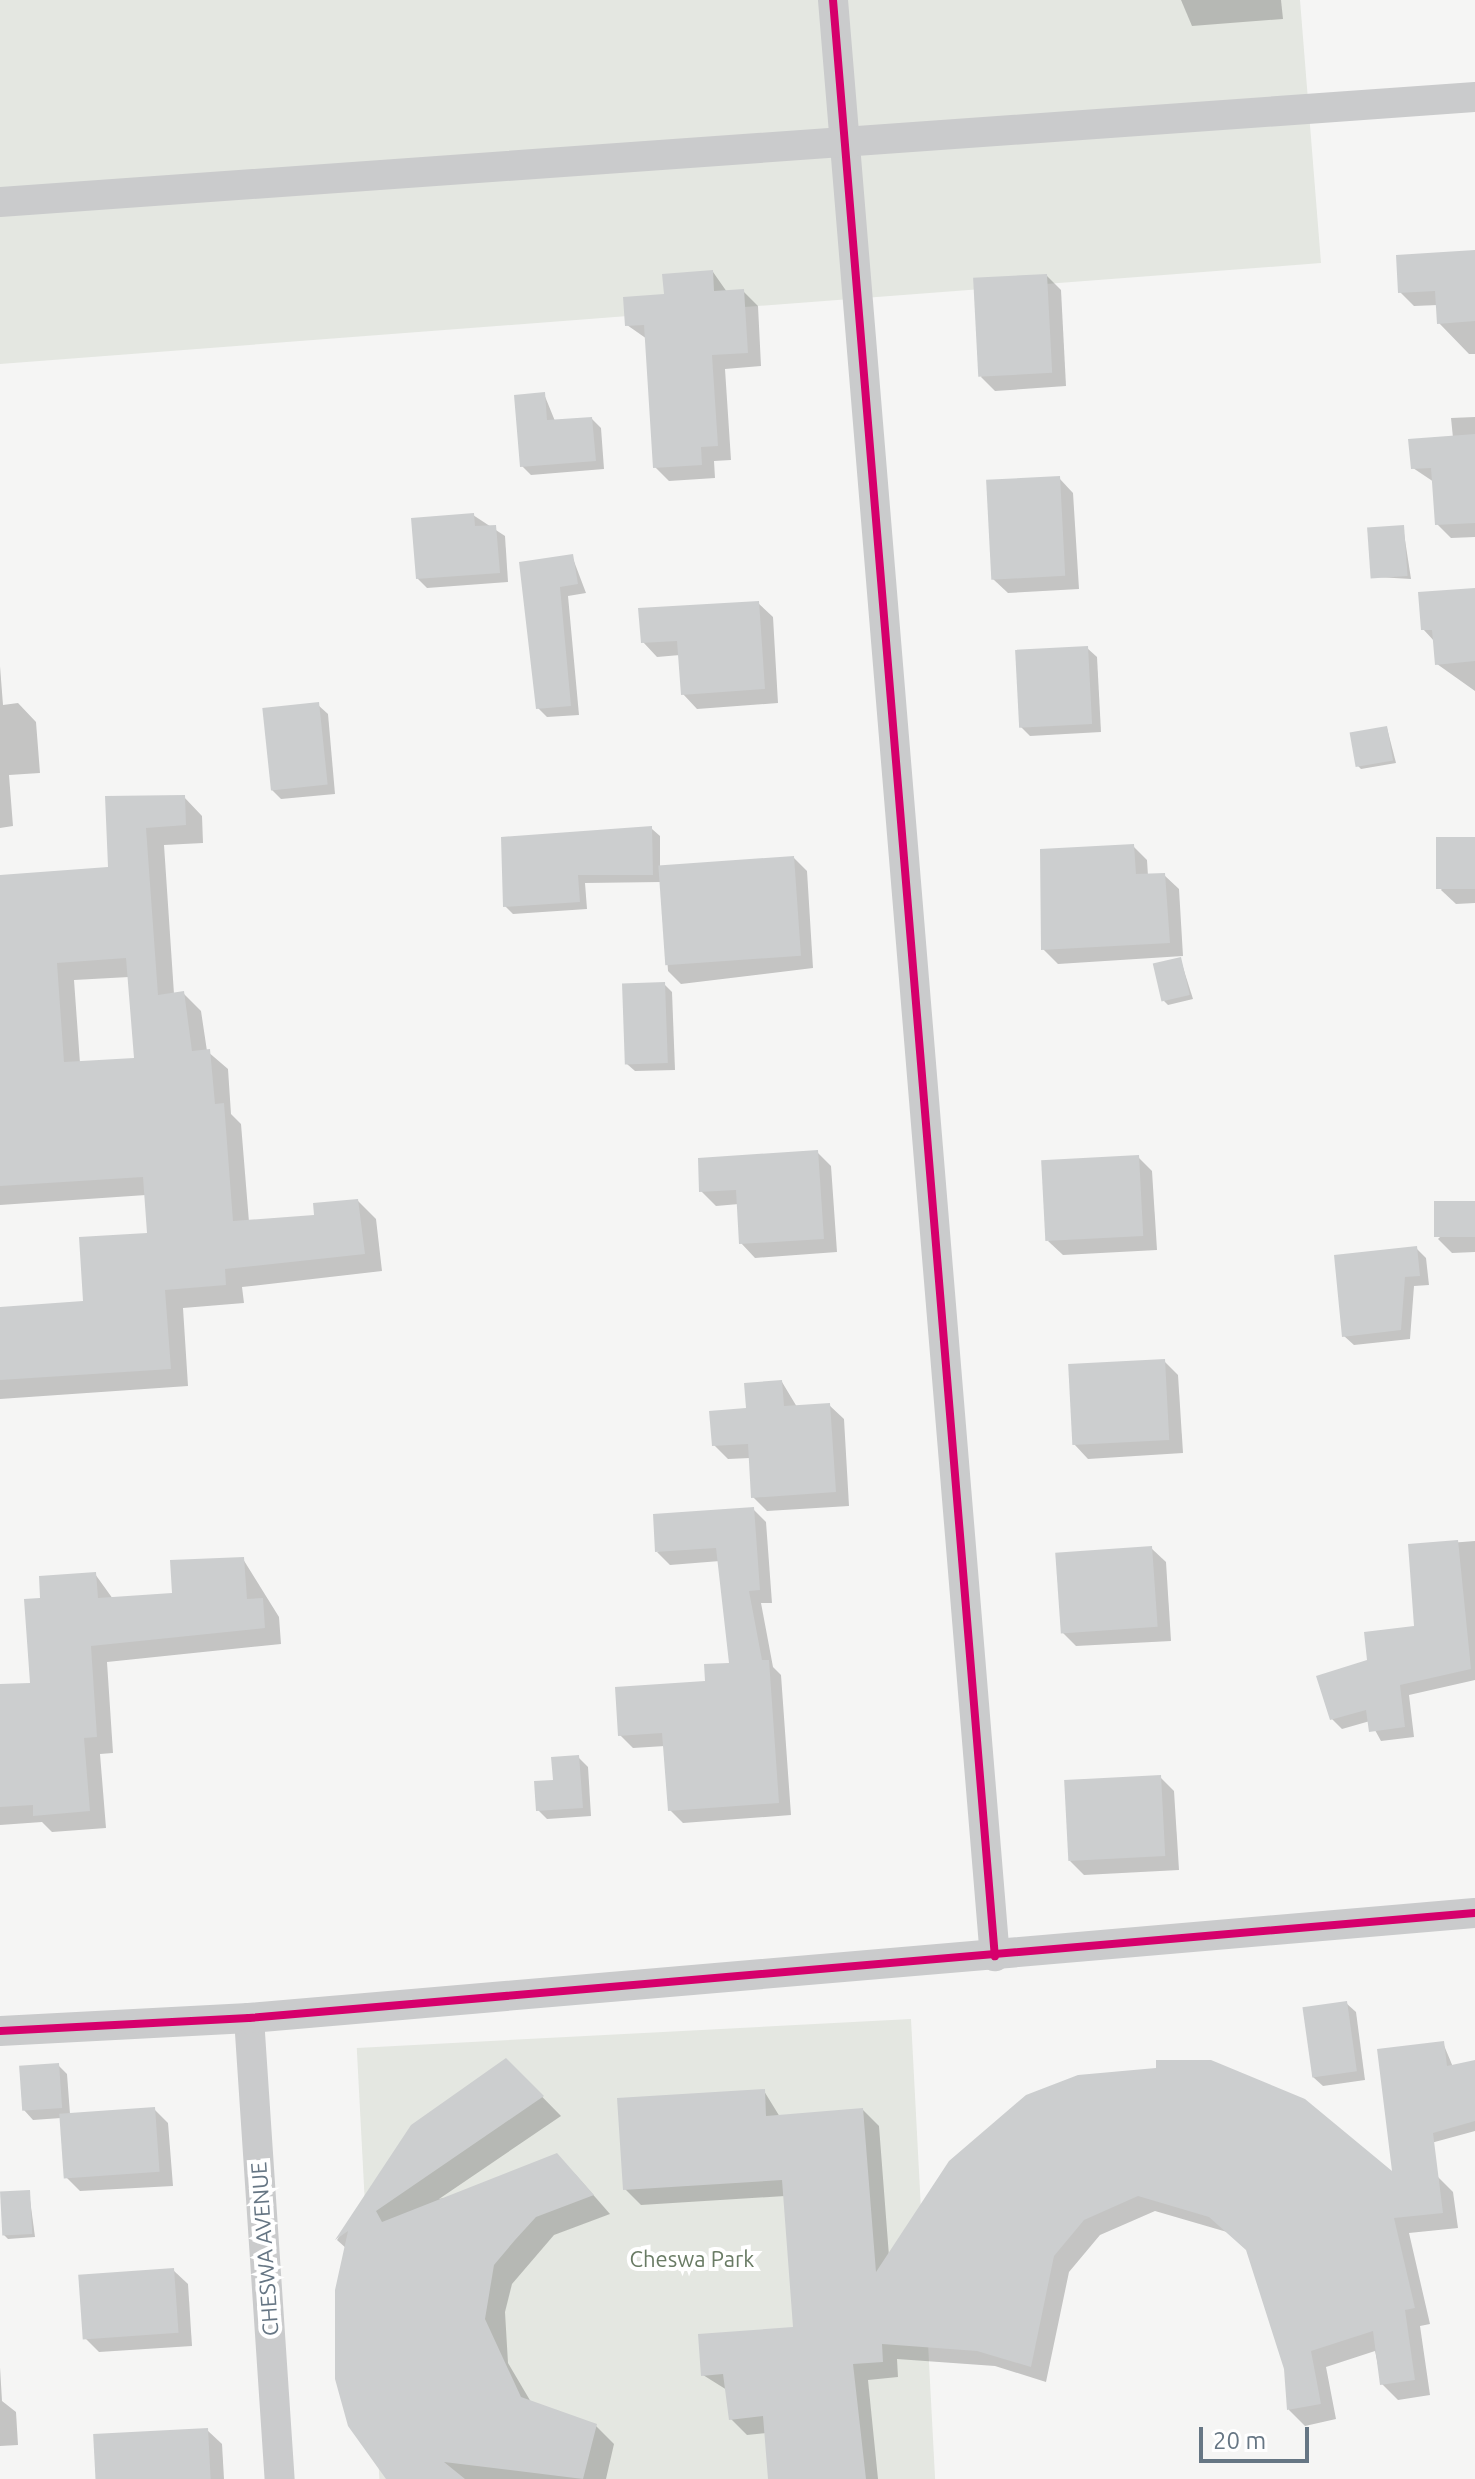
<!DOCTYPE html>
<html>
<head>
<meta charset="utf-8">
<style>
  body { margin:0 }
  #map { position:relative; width:1475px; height:2479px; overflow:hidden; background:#f5f5f4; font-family:Ubuntu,sans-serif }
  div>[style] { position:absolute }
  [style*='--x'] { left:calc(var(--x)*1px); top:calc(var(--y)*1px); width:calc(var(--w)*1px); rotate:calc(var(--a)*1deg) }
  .green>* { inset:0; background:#e4e7e1; transform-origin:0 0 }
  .shadow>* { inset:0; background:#0003 }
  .building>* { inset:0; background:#cccecf; transform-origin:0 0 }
  .street>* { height:30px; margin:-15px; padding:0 15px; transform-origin:15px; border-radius:15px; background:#cacbcc }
  .cycleway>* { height:8px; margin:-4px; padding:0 4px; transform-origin:4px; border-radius:4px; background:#d6006c }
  span { translate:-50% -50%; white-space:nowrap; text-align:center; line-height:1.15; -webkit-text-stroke:8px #fff; paint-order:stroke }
  .street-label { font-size:22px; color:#667684 }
  .park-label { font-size:22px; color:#697b64 }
  .scale { position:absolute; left:1199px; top:2427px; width:110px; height:36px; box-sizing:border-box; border:4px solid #667684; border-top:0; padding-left:10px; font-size:24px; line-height:28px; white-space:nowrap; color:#667684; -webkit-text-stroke:6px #fff; paint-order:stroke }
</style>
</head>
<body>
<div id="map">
  <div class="green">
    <div style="clip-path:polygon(0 0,1300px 0,1321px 263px,0 364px)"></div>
    <div style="left:911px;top:2019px;width:461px;height:555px;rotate:87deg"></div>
  </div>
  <div class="shadow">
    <div style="clip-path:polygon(1181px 0,1281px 0,1283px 19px,1192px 26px)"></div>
    <div style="clip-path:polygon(1475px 252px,1475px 354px,1469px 354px,1439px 323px,1438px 305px,1414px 306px,1400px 292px)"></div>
    <div style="clip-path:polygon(713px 272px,727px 292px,743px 291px,758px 306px,761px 366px,725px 369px,731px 460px,714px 461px,715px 478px,669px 481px,655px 467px,647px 339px,627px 325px)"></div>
    <div style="clip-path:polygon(1047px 276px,1061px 290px,1066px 386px,995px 391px,981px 377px)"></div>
    <div style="clip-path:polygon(544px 394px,555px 421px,592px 419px,601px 428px,604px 469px,531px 475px,522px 466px)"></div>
    <div style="clip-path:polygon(1475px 417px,1475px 537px,1451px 538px,1437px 524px,1434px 482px,1413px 468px,1453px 438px,1451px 418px)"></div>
    <div style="clip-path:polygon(1059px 478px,1073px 493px,1079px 589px,1008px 593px,993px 579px)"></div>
    <div style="clip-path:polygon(473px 515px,505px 536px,508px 582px,427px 588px,417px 578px)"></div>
    <div style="clip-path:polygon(1403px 527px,1411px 579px,1377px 577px,1373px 573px)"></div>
    <div style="clip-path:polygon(572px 556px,586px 593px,568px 596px,579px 715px,547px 717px,538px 708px,521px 564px)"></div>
    <div style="clip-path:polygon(1475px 590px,1475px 691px,1437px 664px,1435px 642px,1423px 629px)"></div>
    <div style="clip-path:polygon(758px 603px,773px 617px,778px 703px,697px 709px,683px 694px,680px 655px,657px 657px,643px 642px)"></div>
    <div style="clip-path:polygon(1087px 648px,1097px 657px,1101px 732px,1030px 736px,1021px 727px)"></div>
    <div style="clip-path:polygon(0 666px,3px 705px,18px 703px,36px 722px,40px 773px,9px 775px,13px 826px,0 828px)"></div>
    <div style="clip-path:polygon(318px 705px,328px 714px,335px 794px,281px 799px,271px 789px)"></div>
    <div style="clip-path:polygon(1387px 728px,1396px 763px,1361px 769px,1357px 765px)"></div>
    <div style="clip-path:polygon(evenodd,184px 797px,202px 816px,203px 843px,164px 845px,174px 994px,183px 993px,201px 1011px,207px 1051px,228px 1069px,231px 1114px,241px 1124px,249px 1222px,316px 1217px,358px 1201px,376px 1219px,382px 1271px,242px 1287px,244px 1303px,183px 1308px,188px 1386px,0 1399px,0 1309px,85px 1303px,149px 1235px,146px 1195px,0 1205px,0 877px,110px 869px,107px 798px,184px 797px,129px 977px,136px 1060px,80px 1063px,74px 980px,129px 977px)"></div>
    <div style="clip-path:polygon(652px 829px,660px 836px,660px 871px,794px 858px,807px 871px,813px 968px,681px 984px,668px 971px,662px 882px,585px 883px,587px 909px,513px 914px,505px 906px)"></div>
    <div style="clip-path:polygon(1475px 839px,1475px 903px,1456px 904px,1441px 890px)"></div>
    <div style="clip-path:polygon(1133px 846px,1147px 860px,1148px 876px,1164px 875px,1179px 889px,1183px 956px,1058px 964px,1043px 949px)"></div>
    <div style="clip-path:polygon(1180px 958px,1193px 999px,1168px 1005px,1164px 1001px)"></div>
    <div style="clip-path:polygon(664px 984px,672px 992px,675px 1070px,635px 1071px,627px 1064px)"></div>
    <div style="clip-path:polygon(817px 1152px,831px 1166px,837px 1252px,755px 1258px,741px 1243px,739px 1204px,716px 1206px,701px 1191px)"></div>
    <div style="clip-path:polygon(1138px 1157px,1152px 1171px,1157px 1250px,1063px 1255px,1048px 1241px)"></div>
    <div style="clip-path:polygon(1475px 1203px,1475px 1252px,1452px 1253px,1438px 1239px)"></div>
    <div style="clip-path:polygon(1416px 1248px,1426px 1258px,1429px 1285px,1414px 1286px,1410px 1339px,1354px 1345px,1344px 1336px)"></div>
    <div style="clip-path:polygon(1164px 1361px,1178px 1375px,1183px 1453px,1088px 1459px,1074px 1444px)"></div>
    <div style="clip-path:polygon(782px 1382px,797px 1407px,829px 1405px,844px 1419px,849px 1506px,767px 1511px,753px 1497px,750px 1458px,728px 1459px,714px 1445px)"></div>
    <div style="clip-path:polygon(753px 1509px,766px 1522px,772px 1603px,761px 1603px,773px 1667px,781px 1675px,791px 1815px,683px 1823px,670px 1810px,665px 1746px,633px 1748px,620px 1735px,731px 1665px,720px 1561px,670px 1565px,657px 1552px)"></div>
    <div style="clip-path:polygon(1475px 1541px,1475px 1680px,1409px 1695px,1414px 1737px,1381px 1741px,1370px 1721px,1342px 1729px,1332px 1719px,1369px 1662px,1416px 1628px,1410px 1546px)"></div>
    <div style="clip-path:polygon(1151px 1548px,1166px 1562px,1171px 1641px,1076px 1646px,1061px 1631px)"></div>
    <div style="clip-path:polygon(243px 1559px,279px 1617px,281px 1644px,107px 1662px,113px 1753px,100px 1754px,106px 1828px,52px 1832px,42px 1822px,0 1825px,0 1688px,48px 1685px,42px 1600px,95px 1574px,113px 1599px,174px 1595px)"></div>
    <div style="clip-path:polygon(579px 1758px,588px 1767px,591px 1816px,547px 1819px,538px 1810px)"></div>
    <div style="clip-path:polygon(1160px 1777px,1174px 1791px,1179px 1870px,1084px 1875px,1070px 1861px)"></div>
    <div style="clip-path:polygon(1346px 2003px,1356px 2012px,1365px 2080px,1323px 2086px,1313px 2077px)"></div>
    <div style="clip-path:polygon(1443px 2043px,1453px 2067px,1475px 2062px,1475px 2131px,1398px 2152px)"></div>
    <div style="clip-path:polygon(506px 2060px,561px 2116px,439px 2199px,575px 2174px,610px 2214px,554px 2235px,512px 2284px,505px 2312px,508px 2363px,531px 2402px,596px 2426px,614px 2444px,606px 2479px,392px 2479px,347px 2249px,337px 2240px,413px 2126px)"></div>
    <div style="clip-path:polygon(1211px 2062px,1304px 2101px,1334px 2181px,1436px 2175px,1453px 2192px,1458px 2228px,1409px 2233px,1430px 2324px,1420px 2326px,1430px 2395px,1398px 2400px,1382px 2384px,1375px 2351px,1326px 2367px,1336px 2419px,1305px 2426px,1289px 2410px,1286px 2369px,1249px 2252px,1227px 2232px,1155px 2211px,1100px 2235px,1069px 2272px,1046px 2382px,995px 2366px,897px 2359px,898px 2377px,868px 2380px,878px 2479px,770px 2479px,766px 2433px,747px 2435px,731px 2419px,727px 2390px,703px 2375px,796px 2329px,785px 2196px,641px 2205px,625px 2189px,764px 2091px,780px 2117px,863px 2110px,879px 2126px,889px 2256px,950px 2163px,1027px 2097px)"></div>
    <div style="clip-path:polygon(58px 2065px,67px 2074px,70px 2114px,154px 2109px,168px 2123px,173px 2186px,80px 2191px,66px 2177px,61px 2118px,33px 2120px,24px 2110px)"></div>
    <div style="clip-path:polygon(29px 2192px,35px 2237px,8px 2239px,4px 2235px)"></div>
    <div style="clip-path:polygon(173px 2270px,188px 2284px,192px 2346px,99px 2352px,85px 2338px)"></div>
    <div style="clip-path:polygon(0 2367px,2px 2401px,16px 2412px,18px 2445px,0 2446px)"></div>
    <div style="clip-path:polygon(207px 2430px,222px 2444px,224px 2479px,98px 2479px)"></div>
  </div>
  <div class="building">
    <div style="clip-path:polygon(1475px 250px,1475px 321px,1437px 324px,1435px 291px,1398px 293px,1396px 255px)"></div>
    <div style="clip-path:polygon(713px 270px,714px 291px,744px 289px,748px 353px,712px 355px,718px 446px,701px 447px,702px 465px,653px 468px,644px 325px,625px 326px,623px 297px,664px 294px,662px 274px)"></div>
    <div style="left:1047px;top:274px;width:99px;height:74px;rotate:87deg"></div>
    <div style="clip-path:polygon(545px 392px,547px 420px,592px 417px,596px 461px,520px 467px,514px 395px)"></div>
    <div style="clip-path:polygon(1475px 434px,1475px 523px,1435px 525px,1431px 468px,1411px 469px,1408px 439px)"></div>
    <div style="left:1060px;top:476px;width:100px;height:74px;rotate:87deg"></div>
    <div style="clip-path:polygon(474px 513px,475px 526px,496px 525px,500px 573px,416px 579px,411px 518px)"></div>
    <div style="left:1404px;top:525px;width:51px;height:37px;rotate:86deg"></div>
    <div style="clip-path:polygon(573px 554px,578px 584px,560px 587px,571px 706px,536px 709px,519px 562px)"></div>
    <div style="clip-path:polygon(1475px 588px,1475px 661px,1435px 665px,1432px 630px,1421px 630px,1418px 592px)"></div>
    <div style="clip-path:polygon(759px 601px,765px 689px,681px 695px,677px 641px,641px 643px,638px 608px)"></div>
    <div style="left:1088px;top:646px;width:78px;height:73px;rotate:87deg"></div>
    <div style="left:319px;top:702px;width:83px;height:57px;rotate:84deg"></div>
    <div style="left:1387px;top:726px;width:35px;height:38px;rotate:80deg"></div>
    <div style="clip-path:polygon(evenodd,185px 795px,186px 825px,146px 828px,158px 995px,184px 991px,192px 1051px,210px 1049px,215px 1104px,224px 1103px,233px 1221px,314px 1215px,313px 1203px,358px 1199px,365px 1254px,225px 1269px,226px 1285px,165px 1290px,171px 1369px,0 1380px,0 1307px,83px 1301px,79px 1237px,147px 1233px,143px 1177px,0 1186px,0 875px,108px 867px,105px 796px,185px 795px,126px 958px,134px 1058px,64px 1062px,57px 963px,126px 958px)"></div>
    <div style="clip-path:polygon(652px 826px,653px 875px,578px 875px,580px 902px,503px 907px,501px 837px)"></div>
    <div style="left:1475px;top:837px;width:52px;height:39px;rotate:90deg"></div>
    <div style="clip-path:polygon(1134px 844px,1136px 874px,1165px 873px,1170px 943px,1041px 950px,1040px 849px)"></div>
    <div style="left:794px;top:856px;width:100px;height:136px;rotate:86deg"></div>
    <div style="left:1181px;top:957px;width:39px;height:29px;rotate:77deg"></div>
    <div style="left:665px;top:982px;width:81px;height:43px;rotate:88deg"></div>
    <div style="clip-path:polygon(818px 1150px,824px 1239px,739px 1244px,736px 1190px,699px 1192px,698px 1158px)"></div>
    <div style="left:1139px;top:1155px;width:81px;height:98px;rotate:87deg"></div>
    <div style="left:1475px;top:1201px;width:36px;height:41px;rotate:90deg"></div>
    <div style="clip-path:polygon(1417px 1246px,1420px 1276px,1405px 1277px,1401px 1330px,1342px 1337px,1334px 1255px)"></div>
    <div style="left:1165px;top:1359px;width:81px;height:97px;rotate:87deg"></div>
    <div style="clip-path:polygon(782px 1380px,784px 1406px,830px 1403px,836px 1492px,751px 1498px,748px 1444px,712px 1446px,709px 1411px,746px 1408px,744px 1383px)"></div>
    <div style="clip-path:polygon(754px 1507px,760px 1590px,749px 1591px,762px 1660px,769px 1660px,779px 1803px,668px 1811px,662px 1733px,618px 1736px,615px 1687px,705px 1681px,704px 1664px,729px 1663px,716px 1548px,655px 1552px,653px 1514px)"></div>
    <div style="clip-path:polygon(1458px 1540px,1471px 1669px,1400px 1685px,1405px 1727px,1369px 1732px,1366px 1710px,1330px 1720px,1316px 1676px,1367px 1660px,1364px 1632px,1414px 1626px,1408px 1544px)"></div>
    <div style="left:1152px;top:1546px;width:81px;height:97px;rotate:86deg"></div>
    <div style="clip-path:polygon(244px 1557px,247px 1599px,263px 1598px,265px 1628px,91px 1646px,97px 1737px,84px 1738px,90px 1811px,33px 1816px,33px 1805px,0 1807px,0 1684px,30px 1683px,24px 1599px,40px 1598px,39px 1576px,96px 1572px,98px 1598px,172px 1593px,170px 1560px)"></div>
    <div style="clip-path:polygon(579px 1755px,583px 1808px,536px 1811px,534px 1781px,553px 1780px,551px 1757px)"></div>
    <div style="left:1161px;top:1775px;width:81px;height:97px;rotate:87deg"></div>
    <div style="left:1347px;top:2001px;width:71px;height:45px;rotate:82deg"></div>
    <div style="clip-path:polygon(1444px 2041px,1447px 2066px,1475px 2060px,1475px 2121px,1433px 2133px,1443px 2213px,1394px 2218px,1415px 2308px,1405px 2310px,1415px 2380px,1380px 2385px,1373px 2331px,1311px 2351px,1321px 2404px,1287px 2410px,1284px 2369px,1246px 2250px,1209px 2217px,1138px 2196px,1084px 2220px,1054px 2256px,1031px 2367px,977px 2351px,882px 2344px,883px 2362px,853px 2364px,866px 2479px,768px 2479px,763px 2416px,729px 2420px,723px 2374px,701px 2376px,698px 2334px,793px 2327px,782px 2180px,623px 2190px,617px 2098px,765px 2089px,766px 2116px,863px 2108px,876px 2272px,949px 2161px,1026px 2095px,1078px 2075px,1156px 2068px,1156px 2060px,1211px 2060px,1305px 2099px,1392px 2171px,1377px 2049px)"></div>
    <div style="clip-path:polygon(506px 2058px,544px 2096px,376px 2211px,382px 2222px,557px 2153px,594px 2195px,536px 2217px,515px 2240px,494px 2265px,485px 2319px,521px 2397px,597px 2424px,583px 2479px,444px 2462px,465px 2479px,386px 2479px,348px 2426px,335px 2379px,335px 2290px,348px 2231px,335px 2240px,411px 2125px)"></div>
    <div style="left:59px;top:2063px;width:45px;height:40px;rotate:86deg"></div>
    <div style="left:155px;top:2107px;width:65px;height:96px;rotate:86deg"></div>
    <div style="left:30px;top:2190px;width:44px;height:30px;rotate:87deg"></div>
    <div style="left:174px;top:2268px;width:65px;height:96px;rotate:86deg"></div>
    <div style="left:208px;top:2428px;width:51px;height:115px;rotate:87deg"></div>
  </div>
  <div class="street">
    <div style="--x:833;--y:0;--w:1963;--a:85.27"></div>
    <div style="--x:0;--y:202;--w:1479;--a:-4.07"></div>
    <div style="--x:249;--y:2018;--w:462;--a:86.2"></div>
    <div style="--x:0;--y:2031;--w:249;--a:-3"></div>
    <div style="--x:249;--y:2018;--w:1230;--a:-4.9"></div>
  </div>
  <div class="cycleway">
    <div style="--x:833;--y:0;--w:1963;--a:85.27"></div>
    <div style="--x:0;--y:2031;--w:249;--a:-3"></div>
    <div style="--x:249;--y:2018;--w:1230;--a:-4.9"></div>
  </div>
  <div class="street-label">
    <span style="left:264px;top:2249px;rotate:-94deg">CHESWA AVENUE</span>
  </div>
  <div class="park-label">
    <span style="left:692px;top:2259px">Cheswa Park</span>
  </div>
  <div class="scale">20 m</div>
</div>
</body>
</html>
